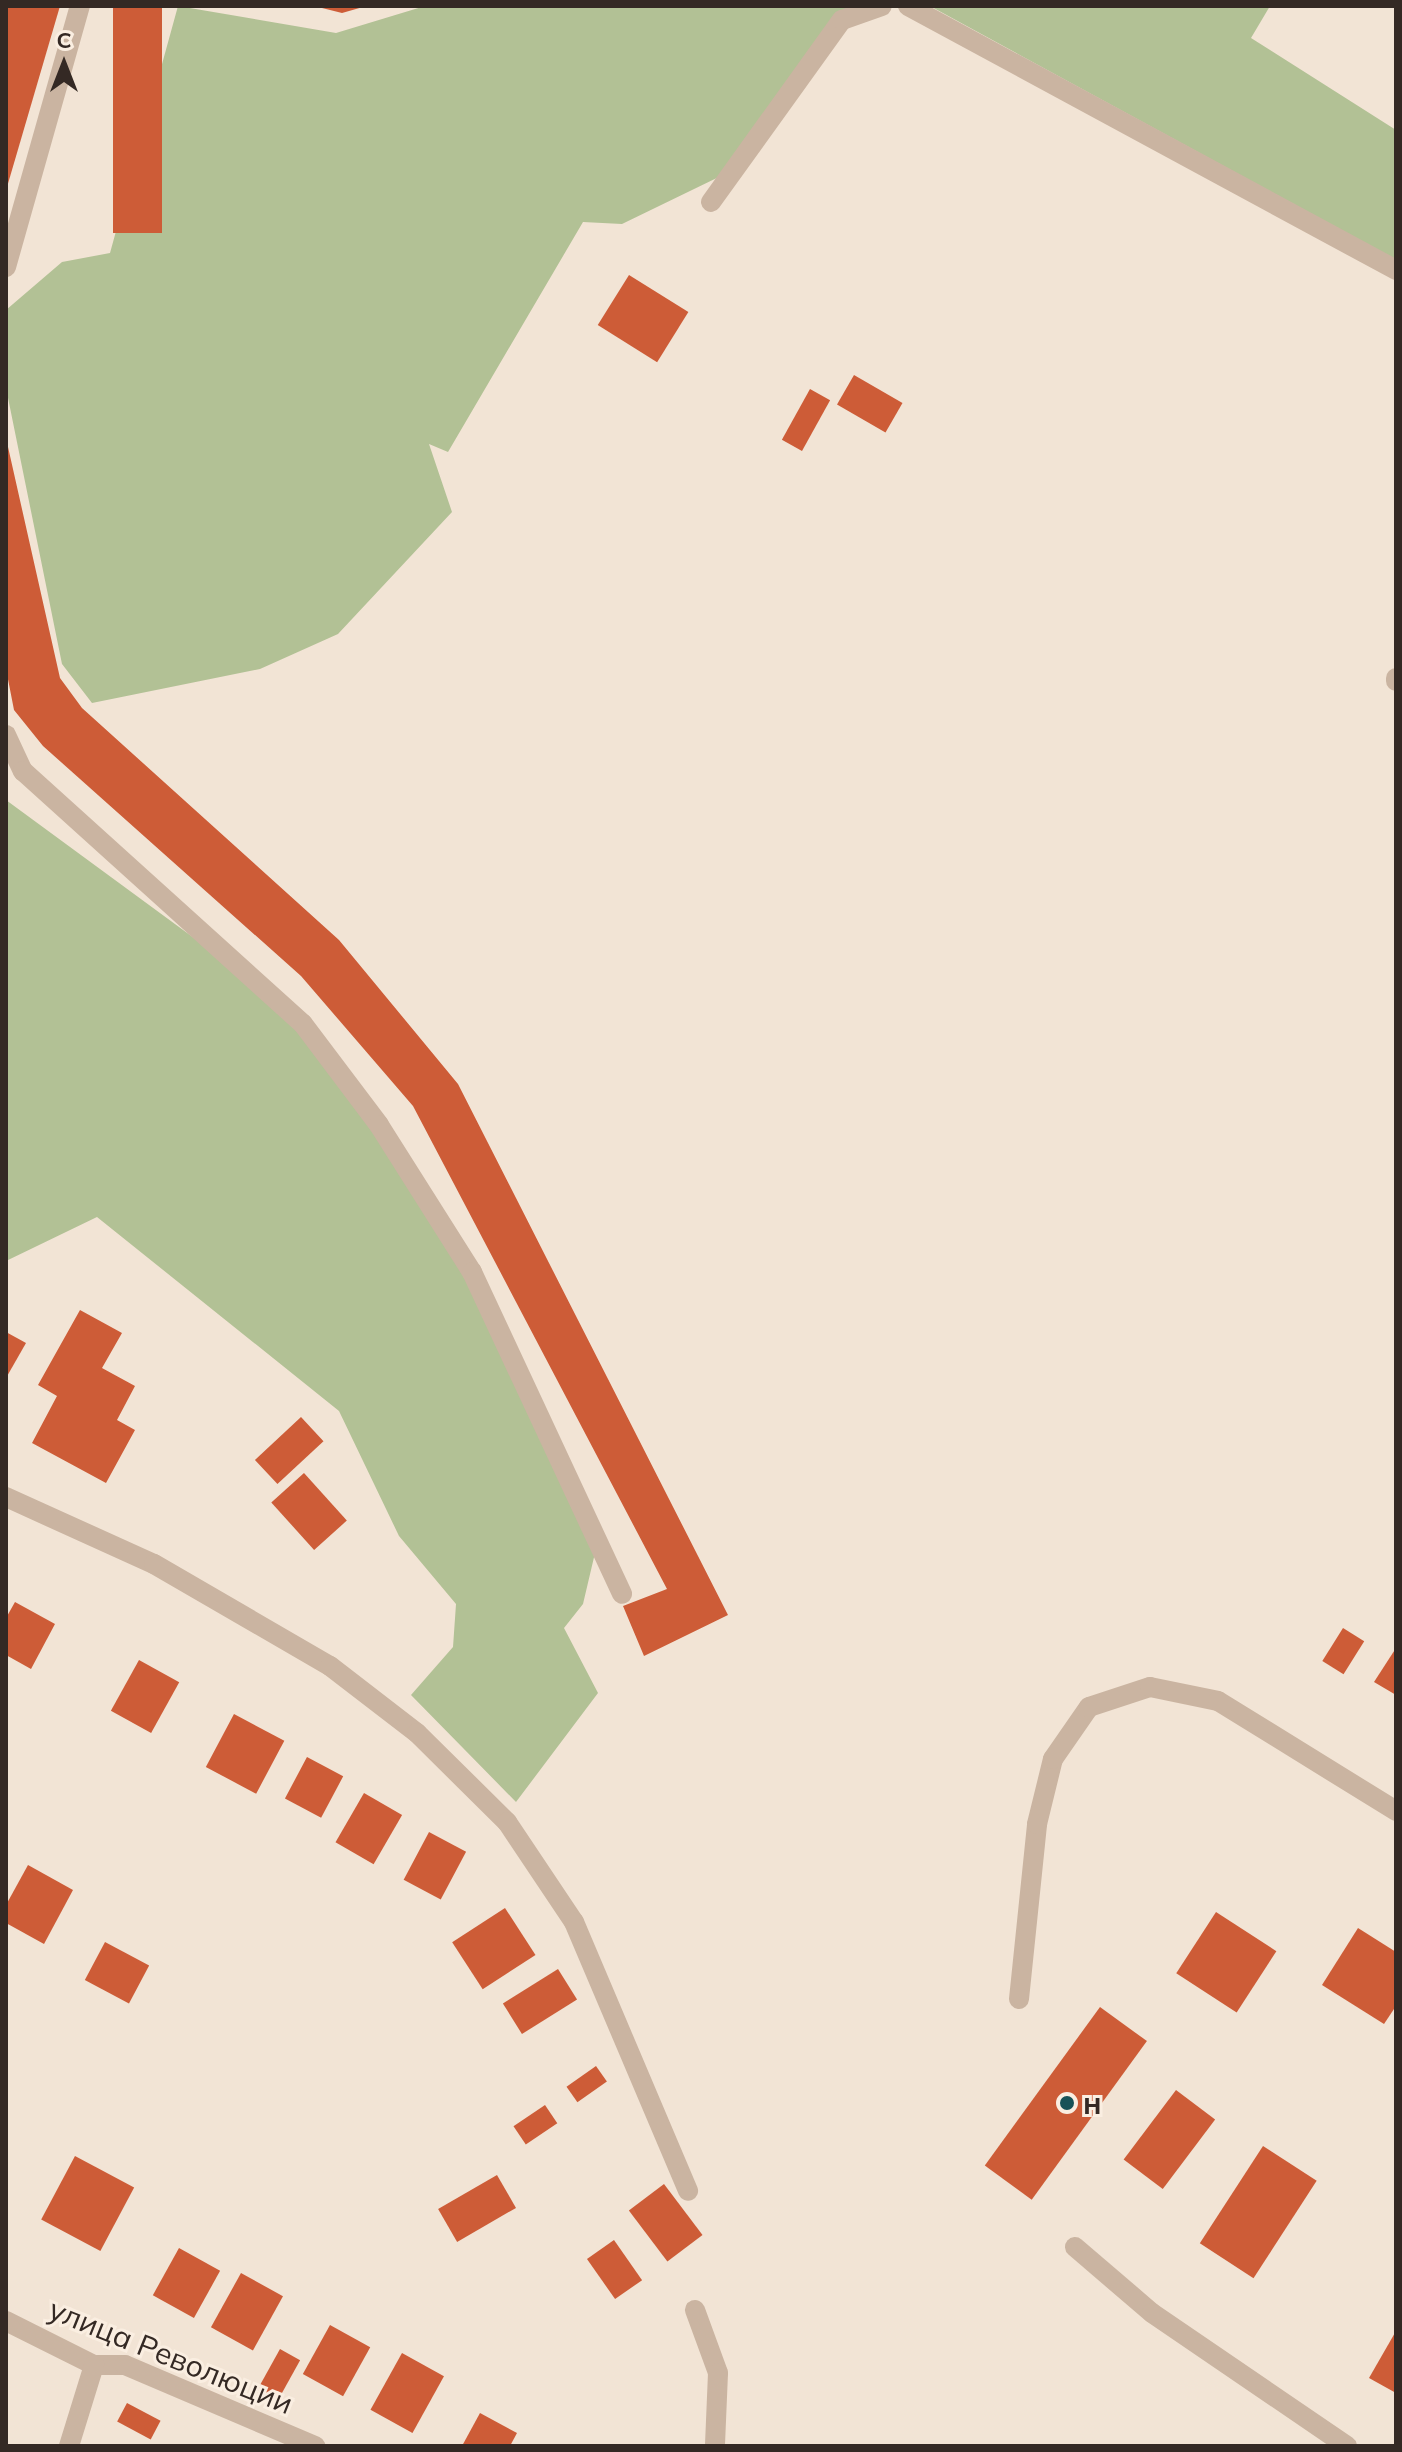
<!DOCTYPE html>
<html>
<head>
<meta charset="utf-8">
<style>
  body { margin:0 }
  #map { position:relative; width:1402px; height:2452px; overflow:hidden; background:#f2e4d5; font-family:Mulish,sans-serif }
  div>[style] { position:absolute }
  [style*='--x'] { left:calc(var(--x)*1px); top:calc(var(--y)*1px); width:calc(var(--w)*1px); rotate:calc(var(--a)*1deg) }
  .green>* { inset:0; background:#b2c195 }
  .building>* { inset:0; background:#cd5c37; transform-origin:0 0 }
  .lane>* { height:20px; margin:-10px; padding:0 10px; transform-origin:10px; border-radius:10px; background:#cab4a1 }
  .street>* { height:20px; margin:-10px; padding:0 10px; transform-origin:10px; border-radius:10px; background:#cab4a1 }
  .dots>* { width:22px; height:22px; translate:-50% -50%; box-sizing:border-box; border:4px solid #faeee1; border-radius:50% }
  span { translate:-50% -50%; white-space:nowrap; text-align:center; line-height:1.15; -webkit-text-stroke:6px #faeee1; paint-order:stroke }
  .poi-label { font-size:30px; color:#342924; font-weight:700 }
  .left { translate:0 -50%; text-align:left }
  .street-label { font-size:30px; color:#342924 }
  .frame { position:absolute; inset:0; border:8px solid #342924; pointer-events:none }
  .north { position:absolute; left:24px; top:24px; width:80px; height:80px; -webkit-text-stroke:6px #faeee1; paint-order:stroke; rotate:0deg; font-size:22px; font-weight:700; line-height:32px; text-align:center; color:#342924 }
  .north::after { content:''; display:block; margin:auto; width:28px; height:36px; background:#342924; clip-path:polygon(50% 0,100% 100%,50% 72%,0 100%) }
</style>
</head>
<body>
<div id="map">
  <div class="green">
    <div style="clip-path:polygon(178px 6px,336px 33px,425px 6px,859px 6px,725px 174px,622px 224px,583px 222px,448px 452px,429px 444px,452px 512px,338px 634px,260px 669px,92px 703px,62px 664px,6px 388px,6px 310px,62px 262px,110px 253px)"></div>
    <div style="clip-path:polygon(930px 6px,1270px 6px,1251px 38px,1396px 130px,1396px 260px)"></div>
    <div style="clip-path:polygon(6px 800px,258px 985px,382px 1129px,457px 1252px,599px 1536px,583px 1604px,564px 1628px,598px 1693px,516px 1802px,411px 1695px,453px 1647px,456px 1604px,399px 1536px,339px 1411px,97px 1217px,6px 1261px)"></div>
  </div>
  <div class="building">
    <div style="clip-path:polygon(6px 6px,60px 6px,7px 187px,6px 186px)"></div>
    <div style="left:113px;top:6px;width:49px;height:227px"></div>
    <div style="clip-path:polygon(314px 6px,363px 6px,363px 7px,342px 13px)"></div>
    <div style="left:629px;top:275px;width:70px;height:59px;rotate:32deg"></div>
    <div style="left:854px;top:375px;width:56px;height:34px;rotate:30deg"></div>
    <div style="left:810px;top:389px;width:23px;height:58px;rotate:29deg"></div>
    <div style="clip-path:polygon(6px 438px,60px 678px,82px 708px,339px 940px,458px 1084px,728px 1615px,644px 1656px,623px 1606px,667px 1589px,413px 1106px,301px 976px,43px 746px,14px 710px,6px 669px)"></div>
    <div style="clip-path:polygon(80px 1310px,122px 1333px,102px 1368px,135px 1386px,117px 1420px,135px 1430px,106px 1483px,32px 1443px,57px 1396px,38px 1385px)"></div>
    <div style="clip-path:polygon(6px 1332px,26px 1343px,6px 1378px)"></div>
    <div style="left:301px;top:1417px;width:33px;height:63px;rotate:47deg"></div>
    <div style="left:304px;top:1473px;width:64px;height:44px;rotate:48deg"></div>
    <div style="clip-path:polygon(15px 1602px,55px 1624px,31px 1669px,6px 1655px,6px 1618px)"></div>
    <div style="left:1343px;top:1628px;width:25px;height:39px;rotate:32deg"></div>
    <div style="clip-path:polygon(1396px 1648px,1396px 1695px,1374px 1682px)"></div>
    <div style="left:139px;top:1660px;width:46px;height:58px;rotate:29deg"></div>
    <div style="left:234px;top:1714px;width:57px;height:60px;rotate:28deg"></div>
    <div style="left:307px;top:1757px;width:41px;height:47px;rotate:28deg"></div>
    <div style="left:364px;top:1793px;width:44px;height:57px;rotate:30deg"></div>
    <div style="left:429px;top:1832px;width:42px;height:54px;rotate:28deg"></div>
    <div style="clip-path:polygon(28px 1865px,73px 1890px,44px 1944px,6px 1923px,6px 1905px)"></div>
    <div style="left:505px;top:1908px;width:56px;height:63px;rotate:57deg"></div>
    <div style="left:1216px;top:1912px;width:72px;height:73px;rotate:33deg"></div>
    <div style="clip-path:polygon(1358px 1928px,1396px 1952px,1396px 2006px,1384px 2024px,1322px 1985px)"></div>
    <div style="left:105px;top:1942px;width:50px;height:43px;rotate:28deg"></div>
    <div style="left:558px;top:1969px;width:36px;height:65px;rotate:58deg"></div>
    <div style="left:1100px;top:2007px;width:58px;height:196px;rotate:36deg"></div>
    <div style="left:596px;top:2066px;width:19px;height:36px;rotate:55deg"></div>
    <div style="left:1176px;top:2090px;width:49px;height:87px;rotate:37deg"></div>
    <div style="left:545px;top:2105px;width:22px;height:38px;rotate:56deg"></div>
    <div style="left:1263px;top:2146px;width:64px;height:116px;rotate:33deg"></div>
    <div style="left:75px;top:2156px;width:67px;height:72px;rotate:28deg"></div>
    <div style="left:497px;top:2175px;width:38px;height:68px;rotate:60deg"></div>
    <div style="left:664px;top:2184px;width:64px;height:44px;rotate:53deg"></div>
    <div style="left:614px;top:2240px;width:49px;height:33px;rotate:55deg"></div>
    <div style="left:179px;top:2248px;width:47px;height:54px;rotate:29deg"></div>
    <div style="left:241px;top:2273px;width:48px;height:62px;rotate:29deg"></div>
    <div style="left:330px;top:2325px;width:46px;height:56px;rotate:29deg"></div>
    <div style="clip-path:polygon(1396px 2331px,1396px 2393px,1369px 2378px)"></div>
    <div style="left:280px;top:2349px;width:23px;height:52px;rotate:29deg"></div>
    <div style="left:402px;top:2353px;width:48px;height:65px;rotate:29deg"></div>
    <div style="left:127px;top:2403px;width:38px;height:21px;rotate:28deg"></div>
    <div style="clip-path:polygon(480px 2413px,517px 2433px,510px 2446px,462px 2446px)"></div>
  </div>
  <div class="lane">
    <div style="--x:908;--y:6;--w:555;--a:28.41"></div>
    <div style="--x:711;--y:202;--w:224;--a:-54.3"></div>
    <div style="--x:842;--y:20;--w:42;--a:-19.3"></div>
    <div style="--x:6;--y:267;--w:271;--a:-74.2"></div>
    <div style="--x:1396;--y:678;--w:3;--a:90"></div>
    <div style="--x:6;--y:735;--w:40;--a:65"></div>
    <div style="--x:23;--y:771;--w:377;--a:42.1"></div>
    <div style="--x:303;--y:1024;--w:126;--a:53"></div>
    <div style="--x:379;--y:1125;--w:174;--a:57.7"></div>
    <div style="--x:472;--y:1272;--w:355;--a:65"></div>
    <div style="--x:1019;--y:1999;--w:176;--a:-84.1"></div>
    <div style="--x:1037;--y:1824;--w:67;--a:-76.2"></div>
    <div style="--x:1053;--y:1759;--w:63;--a:-55.3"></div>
    <div style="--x:1089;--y:1707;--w:64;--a:-18.2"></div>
    <div style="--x:1150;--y:1687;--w:69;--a:11.6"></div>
    <div style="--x:695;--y:2310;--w:67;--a:69.9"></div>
    <div style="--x:718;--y:2373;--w:73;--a:92.4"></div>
  </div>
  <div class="street">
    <div style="--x:6;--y:1497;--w:162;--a:24.4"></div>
    <div style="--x:154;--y:1564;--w:203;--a:30.1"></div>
    <div style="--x:330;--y:1666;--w:110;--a:37.6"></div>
    <div style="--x:417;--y:1733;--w:127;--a:44.7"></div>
    <div style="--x:507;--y:1822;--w:120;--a:56.2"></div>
    <div style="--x:574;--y:1922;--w:292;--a:67"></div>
    <div style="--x:1218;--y:1701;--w:209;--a:31.7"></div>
    <div style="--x:1075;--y:2247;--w:101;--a:40.6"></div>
    <div style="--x:1152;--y:2313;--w:236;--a:34.3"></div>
    <div style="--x:6;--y:2321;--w:98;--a:26.6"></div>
    <div style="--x:94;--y:2365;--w:31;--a:0"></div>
    <div style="--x:125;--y:2365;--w:207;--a:23.1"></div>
    <div style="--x:69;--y:2446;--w:85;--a:-72.8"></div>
  </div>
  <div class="dots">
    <div style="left:1067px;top:2103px;background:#185257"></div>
  </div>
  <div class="poi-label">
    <span class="left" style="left:1083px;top:2103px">н</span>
  </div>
  <div class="street-label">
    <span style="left:171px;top:2356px;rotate:22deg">улица Революции</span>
  </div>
  <div class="frame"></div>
  <div class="north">С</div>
</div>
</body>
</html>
